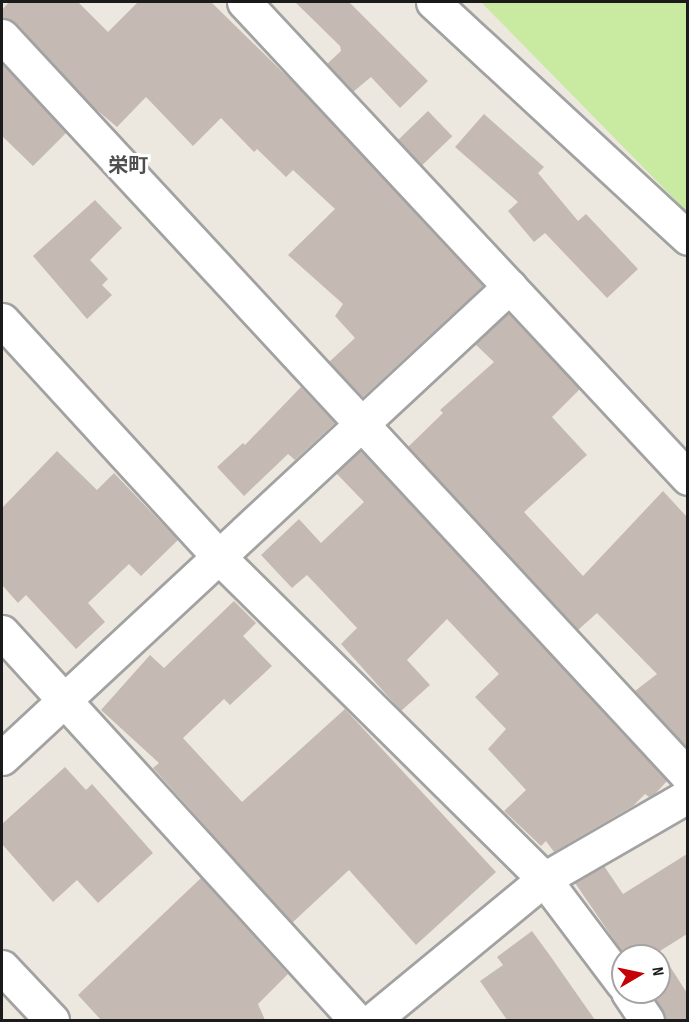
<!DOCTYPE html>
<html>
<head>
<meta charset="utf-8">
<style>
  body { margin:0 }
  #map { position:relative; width:689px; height:1022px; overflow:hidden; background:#ede8df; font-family:"Sofia Sans Condensed","Noto Sans JP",sans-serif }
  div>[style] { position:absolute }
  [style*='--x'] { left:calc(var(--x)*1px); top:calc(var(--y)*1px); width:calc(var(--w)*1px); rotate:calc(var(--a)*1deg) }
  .grass>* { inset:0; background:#c8eba1 }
  .building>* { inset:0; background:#c5bab3; transform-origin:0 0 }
  .roads { filter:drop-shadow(2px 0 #a2a2a2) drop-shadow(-2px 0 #a2a2a2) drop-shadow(0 2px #a2a2a2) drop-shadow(0 -2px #a2a2a2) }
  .minor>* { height:33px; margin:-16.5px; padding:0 16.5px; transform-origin:16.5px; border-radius:16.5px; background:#fff }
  span { translate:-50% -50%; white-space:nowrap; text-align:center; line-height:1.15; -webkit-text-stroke:6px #fff; paint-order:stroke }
  .quarter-label { font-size:20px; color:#4e4e4e; font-weight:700 }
  .frame { position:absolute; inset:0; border:3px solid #1b1b1b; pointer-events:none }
  .north { position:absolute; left:611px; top:944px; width:60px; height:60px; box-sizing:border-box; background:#fff; border:2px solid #a4a4a4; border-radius:50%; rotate:81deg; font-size:16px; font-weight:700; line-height:24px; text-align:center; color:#1b1b1b }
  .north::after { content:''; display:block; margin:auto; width:21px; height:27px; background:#c60007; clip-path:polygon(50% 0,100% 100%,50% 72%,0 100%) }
</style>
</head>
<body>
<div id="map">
  <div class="grass">
    <div style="clip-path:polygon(481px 2px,687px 2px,687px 212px)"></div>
  </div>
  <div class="building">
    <div style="clip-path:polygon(9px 2px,78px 2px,108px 32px,138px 2px,211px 2px,301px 90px,483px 286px,363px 397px,329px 362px,355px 338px,335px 316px,343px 304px,288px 255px,335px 209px,293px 170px,286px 177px,257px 149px,254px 152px,221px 118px,193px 146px,146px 97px,117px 127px,92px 106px,16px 23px,2px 18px,2px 10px)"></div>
    <div style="clip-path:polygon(295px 2px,349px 2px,428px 81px,400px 108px,371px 77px,353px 92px,327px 64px,341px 51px,340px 46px)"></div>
    <div style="clip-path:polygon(2px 63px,66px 133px,33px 166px,2px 136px)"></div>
    <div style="left:428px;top:111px;width:35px;height:42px;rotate:46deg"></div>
    <div style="clip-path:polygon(484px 114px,544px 167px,538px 173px,578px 221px,586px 214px,638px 269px,607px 298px,545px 233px,534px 242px,508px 211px,518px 202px,455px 147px)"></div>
    <div style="clip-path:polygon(95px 200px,122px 228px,90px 260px,108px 279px,102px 285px,112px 295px,87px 319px,33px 256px)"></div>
    <div style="clip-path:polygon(508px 313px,580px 389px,552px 417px,587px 455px,524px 512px,583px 576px,663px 491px,687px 517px,687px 748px,635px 691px,657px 674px,597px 613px,578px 630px,408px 447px,443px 413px,440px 410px,494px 362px,475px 344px)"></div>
    <div style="clip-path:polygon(301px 387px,335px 423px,295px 460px,288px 454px,244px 496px,217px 467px,243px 443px,245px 445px)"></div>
    <div style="clip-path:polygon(361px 450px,667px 781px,655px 794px,649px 797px,645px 794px,633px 806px,554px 852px,546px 841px,541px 846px,504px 811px,526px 790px,488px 749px,506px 729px,475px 697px,499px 674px,447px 619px,407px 660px,430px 685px,401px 711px,341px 644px,357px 628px,307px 575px,292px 588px,261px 555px,299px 519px,321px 543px,364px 502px,336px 473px)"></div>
    <div style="clip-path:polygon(57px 451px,97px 490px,114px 473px,178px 540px,141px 576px,129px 564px,88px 603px,105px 622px,76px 649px,26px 595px,18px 603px,2px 585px,2px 508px)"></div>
    <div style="clip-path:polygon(234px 601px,256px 623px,243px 636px,272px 666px,230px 705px,224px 699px,183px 738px,242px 802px,345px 709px,496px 872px,416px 945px,349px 870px,292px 923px,153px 768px,159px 763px,101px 710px,150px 655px,164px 668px)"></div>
    <div style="clip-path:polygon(65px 767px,86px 790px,92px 784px,153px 853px,98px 903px,77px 880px,53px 902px,2px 844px,2px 824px)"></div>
    <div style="clip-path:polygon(687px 854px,687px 934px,660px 951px,687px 993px,687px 1020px,665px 1020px,651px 992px,659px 992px,659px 956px,625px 956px,575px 883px,604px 866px,623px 894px)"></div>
    <div style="clip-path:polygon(201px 878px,288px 974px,258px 1004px,265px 1020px,101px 1020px,78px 995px)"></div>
    <div style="clip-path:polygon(532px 931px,551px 957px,595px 1020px,507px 1020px,480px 981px,503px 965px,497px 957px)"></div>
  </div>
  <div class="roads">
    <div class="minor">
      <div style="--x:244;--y:2;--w:651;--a:46.99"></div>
      <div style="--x:433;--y:2;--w:347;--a:42.8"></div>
      <div style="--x:2;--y:36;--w:1009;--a:47.17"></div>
      <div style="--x:2;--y:320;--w:321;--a:47.5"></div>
      <div style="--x:219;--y:557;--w:458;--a:44.7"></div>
      <div style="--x:544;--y:879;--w:131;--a:53"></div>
      <div style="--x:2;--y:632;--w:525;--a:47.62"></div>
      <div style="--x:2;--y:758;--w:693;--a:-42.9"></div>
      <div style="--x:2;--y:967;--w:73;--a:46.7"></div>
      <div style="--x:628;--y:992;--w:34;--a:56"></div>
      <div style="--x:373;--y:1020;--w:222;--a:-39.5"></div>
      <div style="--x:544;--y:879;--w:166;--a:-30"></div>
    </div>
  </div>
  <div class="quarter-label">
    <span style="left:128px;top:166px">栄町</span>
  </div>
  <div class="frame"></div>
  <div class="north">N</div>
</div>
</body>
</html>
